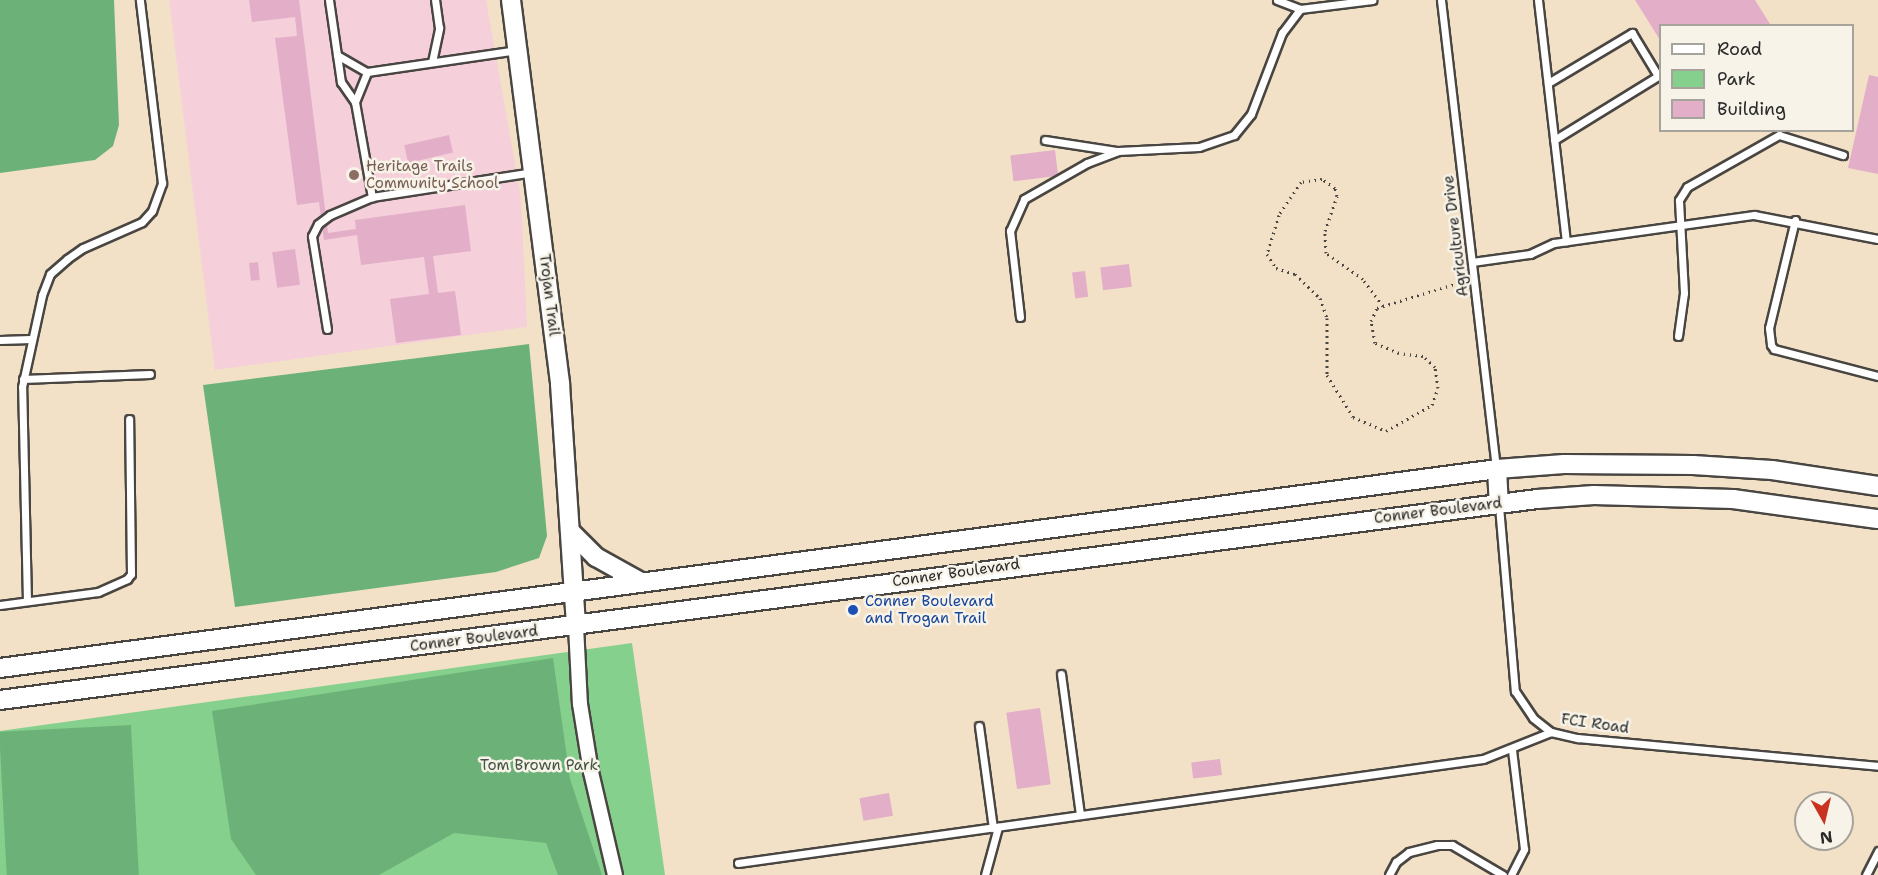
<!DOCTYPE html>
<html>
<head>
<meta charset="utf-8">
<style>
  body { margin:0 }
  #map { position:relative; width:1878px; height:875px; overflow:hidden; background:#f3e1c7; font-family:"Shantell Sans",sans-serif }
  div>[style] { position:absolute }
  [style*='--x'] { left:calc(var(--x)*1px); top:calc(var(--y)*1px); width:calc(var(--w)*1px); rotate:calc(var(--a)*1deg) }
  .built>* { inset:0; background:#f5cfd9 }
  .green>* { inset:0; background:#86d08d }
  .forest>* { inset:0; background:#6cb278; transform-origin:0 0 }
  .building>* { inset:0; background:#e2aec8; transform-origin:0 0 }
  .path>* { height:3px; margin-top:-1.5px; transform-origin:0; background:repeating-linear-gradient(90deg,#494642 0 1.5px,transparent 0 6px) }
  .roads { filter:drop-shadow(2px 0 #494642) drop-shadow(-2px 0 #494642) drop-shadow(0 2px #494642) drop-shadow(0 -2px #494642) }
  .lane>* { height:7px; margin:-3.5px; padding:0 3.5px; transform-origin:3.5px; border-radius:3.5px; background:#fff }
  .street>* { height:14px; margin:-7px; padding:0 7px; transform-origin:7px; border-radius:7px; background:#fff }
  .secondary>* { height:18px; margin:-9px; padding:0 9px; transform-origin:9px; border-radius:9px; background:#fff }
  .dots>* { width:16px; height:16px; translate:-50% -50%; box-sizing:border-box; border:3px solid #f7f3e8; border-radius:50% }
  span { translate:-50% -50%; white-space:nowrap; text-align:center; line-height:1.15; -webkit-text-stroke:5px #f7f3e8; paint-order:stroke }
  .education-label { font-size:15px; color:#785e54 }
  .left { translate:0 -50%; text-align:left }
  .street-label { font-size:15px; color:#2b2b2b }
  .transit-label { font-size:15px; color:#164399 }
  .park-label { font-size:15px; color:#425444 }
  .legend { position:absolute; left:1659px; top:24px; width:195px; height:108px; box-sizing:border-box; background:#f7f3e8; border:2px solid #a5a39c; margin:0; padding:8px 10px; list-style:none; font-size:18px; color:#2b2b2b }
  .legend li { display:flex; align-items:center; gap:12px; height:30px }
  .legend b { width:30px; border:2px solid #a5a39c }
  .north { position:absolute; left:1794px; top:791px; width:60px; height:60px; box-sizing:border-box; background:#f7f3e8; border:2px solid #a5a39c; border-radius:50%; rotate:172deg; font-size:16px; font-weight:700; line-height:24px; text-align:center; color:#2b2b2b }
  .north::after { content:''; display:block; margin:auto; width:21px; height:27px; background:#c8321e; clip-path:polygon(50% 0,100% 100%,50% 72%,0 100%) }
</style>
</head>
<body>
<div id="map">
  <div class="built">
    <div style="clip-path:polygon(169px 0,486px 0,521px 198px,527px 327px,215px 370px)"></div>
  </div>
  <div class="green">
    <div style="clip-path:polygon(632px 643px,665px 875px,0 875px,0 731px)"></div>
  </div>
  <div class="forest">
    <div style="clip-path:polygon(0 0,114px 0,119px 125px,113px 146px,95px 160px,0 173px)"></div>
    <div style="clip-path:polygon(529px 344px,547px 536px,539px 558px,496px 572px,235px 607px,203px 385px)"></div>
    <div style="clip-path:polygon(553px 658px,570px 779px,602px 875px,558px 875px,546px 843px,454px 833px,379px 875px,256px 875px,231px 839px,212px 711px)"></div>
    <div style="left:131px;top:725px;width:150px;height:132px;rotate:87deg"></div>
  </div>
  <div class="building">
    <div style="clip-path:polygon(249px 0,299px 0,328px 233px,356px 229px,355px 220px,465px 205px,471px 251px,433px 256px,438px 293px,455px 291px,461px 335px,396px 343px,390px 299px,429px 294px,424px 257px,361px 265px,357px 235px,324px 240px,319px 202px,297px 205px,275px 38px,297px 36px,295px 17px,252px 22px)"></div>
    <div style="clip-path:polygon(1635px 0,1755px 0,1770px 24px,1660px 26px,1660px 40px)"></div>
    <div style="clip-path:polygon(1869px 75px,1878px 77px,1878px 174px,1848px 168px)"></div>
    <div style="left:449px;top:135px;width:18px;height:46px;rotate:77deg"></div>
    <div style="left:1055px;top:150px;width:26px;height:45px;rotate:83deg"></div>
    <div style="left:295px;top:249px;width:36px;height:23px;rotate:82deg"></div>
    <div style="left:258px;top:262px;width:18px;height:9px;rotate:84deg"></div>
    <div style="left:1129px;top:264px;width:23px;height:29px;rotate:83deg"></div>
    <div style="left:1085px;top:271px;width:26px;height:13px;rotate:83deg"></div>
    <div style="left:1040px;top:708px;width:77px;height:34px;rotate:82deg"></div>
    <div style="left:1220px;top:759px;width:16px;height:29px;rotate:83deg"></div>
    <div style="left:889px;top:793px;width:23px;height:30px;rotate:80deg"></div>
  </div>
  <div class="path">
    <div style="--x:1383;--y:306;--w:34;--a:-127"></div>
    <div style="--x:1363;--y:279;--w:45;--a:-144.9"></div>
    <div style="--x:1326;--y:253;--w:22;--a:-93"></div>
    <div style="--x:1325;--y:231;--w:37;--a:-71"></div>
    <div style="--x:1337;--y:196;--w:8;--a:-104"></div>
    <div style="--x:1335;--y:188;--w:16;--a:-145"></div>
    <div style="--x:1322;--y:179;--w:21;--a:172"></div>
    <div style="--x:1301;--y:182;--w:40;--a:124"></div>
    <div style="--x:1279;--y:215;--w:41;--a:107.1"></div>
    <div style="--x:1267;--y:254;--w:17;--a:57"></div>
    <div style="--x:1276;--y:268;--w:20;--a:18"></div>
    <div style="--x:1295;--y:274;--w:35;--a:44"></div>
    <div style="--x:1320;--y:298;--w:21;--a:71"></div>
    <div style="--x:1327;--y:318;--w:57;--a:90"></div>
    <div style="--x:1327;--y:375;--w:49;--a:58.2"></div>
    <div style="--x:1353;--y:417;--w:36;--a:23"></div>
    <div style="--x:1386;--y:431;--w:53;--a:-29.5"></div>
    <div style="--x:1432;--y:405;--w:18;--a:-71"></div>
    <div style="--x:1438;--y:388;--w:21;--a:-98"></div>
    <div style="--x:1435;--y:367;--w:16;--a:-137"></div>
    <div style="--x:1423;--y:356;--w:24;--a:-173"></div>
    <div style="--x:1399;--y:353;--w:26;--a:-157"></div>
    <div style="--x:1375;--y:343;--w:22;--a:-100"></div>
    <div style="--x:1371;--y:321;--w:14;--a:-65"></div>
    <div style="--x:1377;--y:308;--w:91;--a:-17.2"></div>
  </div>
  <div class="roads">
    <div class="lane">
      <div style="--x:329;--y:0;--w:83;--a:81.7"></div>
      <div style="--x:341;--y:82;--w:24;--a:55"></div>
      <div style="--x:355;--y:102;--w:97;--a:79.9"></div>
      <div style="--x:1277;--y:0;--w:25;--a:21"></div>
      <div style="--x:1300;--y:9;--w:73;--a:-7.1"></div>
      <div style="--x:1441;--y:0;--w:471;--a:83.3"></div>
      <div style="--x:1538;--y:0;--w:243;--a:83.4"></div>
      <div style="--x:337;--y:55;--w:34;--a:30"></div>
      <div style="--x:367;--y:72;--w:152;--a:-8.3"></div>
      <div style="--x:432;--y:62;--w:35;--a:-78"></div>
      <div style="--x:439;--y:28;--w:28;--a:-98"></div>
      <div style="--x:1548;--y:83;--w:98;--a:-30.8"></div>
      <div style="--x:1632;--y:33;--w:50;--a:58.8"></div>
      <div style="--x:1658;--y:76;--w:122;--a:148.4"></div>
      <div style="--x:355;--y:102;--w:32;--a:-68"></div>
      <div style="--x:1045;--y:140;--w:72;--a:8.8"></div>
      <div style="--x:1795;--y:220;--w:111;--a:103.5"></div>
      <div style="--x:1769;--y:328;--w:17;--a:83"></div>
      <div style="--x:1771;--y:345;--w:5;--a:53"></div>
      <div style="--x:1774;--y:349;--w:107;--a:14.6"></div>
      <div style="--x:1472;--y:262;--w:59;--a:-7.9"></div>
      <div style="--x:1530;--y:254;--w:26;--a:-25"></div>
      <div style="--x:1554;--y:243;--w:202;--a:-8"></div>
      <div style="--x:1754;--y:215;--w:126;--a:11"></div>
      <div style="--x:1020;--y:317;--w:87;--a:-96.6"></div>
      <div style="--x:1010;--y:231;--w:35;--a:-66"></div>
      <div style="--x:1024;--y:199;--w:73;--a:-29.7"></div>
      <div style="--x:1087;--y:163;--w:33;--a:-21"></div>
      <div style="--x:1118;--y:151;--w:81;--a:-2.8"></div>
      <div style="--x:1199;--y:147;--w:37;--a:-19"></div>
      <div style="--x:1234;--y:135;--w:27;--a:-51"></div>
      <div style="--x:1251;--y:114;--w:87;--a:-69.1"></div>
      <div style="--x:1282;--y:33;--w:30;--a:-53"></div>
      <div style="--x:327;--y:329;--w:94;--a:-99.2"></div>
      <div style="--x:312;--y:236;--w:13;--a:-63"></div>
      <div style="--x:318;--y:224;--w:15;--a:-37"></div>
      <div style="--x:330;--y:215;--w:46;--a:-23.2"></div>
      <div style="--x:372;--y:197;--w:163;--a:-8.8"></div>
      <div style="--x:1678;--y:336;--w:43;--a:-82.1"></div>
      <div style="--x:1684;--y:293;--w:93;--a:-93.1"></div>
      <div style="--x:1679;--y:200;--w:15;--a:-58"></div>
      <div style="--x:1687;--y:187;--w:106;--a:-29.5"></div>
      <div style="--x:1779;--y:135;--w:67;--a:17.4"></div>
      <div style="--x:0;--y:340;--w:31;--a:-2"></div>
      <div style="--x:23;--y:379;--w:127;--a:-2.3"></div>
      <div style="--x:1499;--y:506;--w:186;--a:85.1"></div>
      <div style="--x:1515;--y:691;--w:32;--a:56"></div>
      <div style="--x:1533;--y:718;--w:23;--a:38"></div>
      <div style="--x:1551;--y:732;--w:28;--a:13"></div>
      <div style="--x:1578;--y:738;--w:301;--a:5.3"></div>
      <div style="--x:27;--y:601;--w:214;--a:-91.3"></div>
      <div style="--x:22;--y:387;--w:94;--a:-77.7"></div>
      <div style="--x:42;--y:295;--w:22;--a:-69"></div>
      <div style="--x:50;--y:274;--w:23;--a:-41"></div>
      <div style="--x:67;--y:259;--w:19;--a:-35"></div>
      <div style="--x:83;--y:248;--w:64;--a:-23.8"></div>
      <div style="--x:142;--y:222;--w:15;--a:-48"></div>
      <div style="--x:152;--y:211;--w:30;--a:-70"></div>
      <div style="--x:162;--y:183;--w:184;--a:-96.9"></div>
      <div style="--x:0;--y:605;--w:99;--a:-7.6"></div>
      <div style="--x:98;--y:592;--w:32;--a:-24"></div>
      <div style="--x:127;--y:579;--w:6;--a:-51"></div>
      <div style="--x:131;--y:574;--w:155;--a:-90.7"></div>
      <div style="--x:1061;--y:674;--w:142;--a:82.3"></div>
      <div style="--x:979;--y:726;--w:103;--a:82.2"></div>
      <div style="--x:738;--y:863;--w:752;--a:-7.95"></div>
      <div style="--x:1483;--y:759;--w:73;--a:-21.7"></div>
      <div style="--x:985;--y:875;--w:50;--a:-74.8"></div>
      <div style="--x:1389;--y:875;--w:15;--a:-62"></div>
      <div style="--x:1396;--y:862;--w:16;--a:-38"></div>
      <div style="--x:1409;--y:852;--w:29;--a:-14"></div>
      <div style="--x:1437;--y:845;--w:15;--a:0"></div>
      <div style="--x:1452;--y:845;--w:59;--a:30.5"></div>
      <div style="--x:1511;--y:875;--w:29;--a:-63"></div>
      <div style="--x:1524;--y:849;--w:100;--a:-96.9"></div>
      <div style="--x:1866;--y:875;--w:27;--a:-63"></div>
    </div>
    <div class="street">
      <div style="--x:576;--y:626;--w:78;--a:87.1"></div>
      <div style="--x:580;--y:704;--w:69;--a:80.8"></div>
      <div style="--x:591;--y:772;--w:106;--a:76.9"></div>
    </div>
    <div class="secondary">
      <div style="--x:511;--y:0;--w:387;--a:82.7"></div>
      <div style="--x:560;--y:384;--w:243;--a:86.2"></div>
      <div style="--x:1497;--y:469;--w:35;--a:87"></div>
      <div style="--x:572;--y:533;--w:34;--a:45"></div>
      <div style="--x:596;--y:557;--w:51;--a:29.1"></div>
      <div style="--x:0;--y:668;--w:1510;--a:-7.57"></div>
      <div style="--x:1497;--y:469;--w:67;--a:-4.3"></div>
      <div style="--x:1564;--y:464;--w:129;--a:0.4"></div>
      <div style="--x:1693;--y:465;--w:79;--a:3.6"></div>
      <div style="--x:1772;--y:470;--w:107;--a:8.6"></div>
      <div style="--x:0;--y:700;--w:1550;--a:-7.45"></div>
      <div style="--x:1537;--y:499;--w:57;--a:-4"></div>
      <div style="--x:1594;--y:495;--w:139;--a:1.6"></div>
      <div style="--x:1733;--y:499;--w:146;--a:7.9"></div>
    </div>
  </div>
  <div class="dots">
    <div style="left:354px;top:175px;background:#8d6e63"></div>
    <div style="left:853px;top:610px;background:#1a4fb4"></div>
  </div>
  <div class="education-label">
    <span class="left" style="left:366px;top:175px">Heritage Trails<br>Community School</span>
  </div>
  <div class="street-label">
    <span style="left:1456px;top:236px;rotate:-97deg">Agriculture Drive</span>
    <span style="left:549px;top:295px;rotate:83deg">Trojan Trail</span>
    <span style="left:1438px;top:511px;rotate:-7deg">Conner Boulevard</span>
    <span style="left:956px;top:573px;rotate:-8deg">Conner Boulevard</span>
    <span style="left:474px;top:639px;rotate:-7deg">Conner Boulevard</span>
    <span style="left:1595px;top:724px;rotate:8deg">FCI Road</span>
  </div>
  <div class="transit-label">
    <span class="left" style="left:865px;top:610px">Conner Boulevard<br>and Trogan Trail</span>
  </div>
  <div class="park-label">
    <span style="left:539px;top:766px">Tom Brown Park</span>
  </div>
  <ul class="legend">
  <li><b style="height:8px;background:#fff"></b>Road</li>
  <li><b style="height:16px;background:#86d08d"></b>Park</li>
  <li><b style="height:16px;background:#e2aec8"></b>Building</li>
  </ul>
  <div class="north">N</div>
</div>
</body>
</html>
